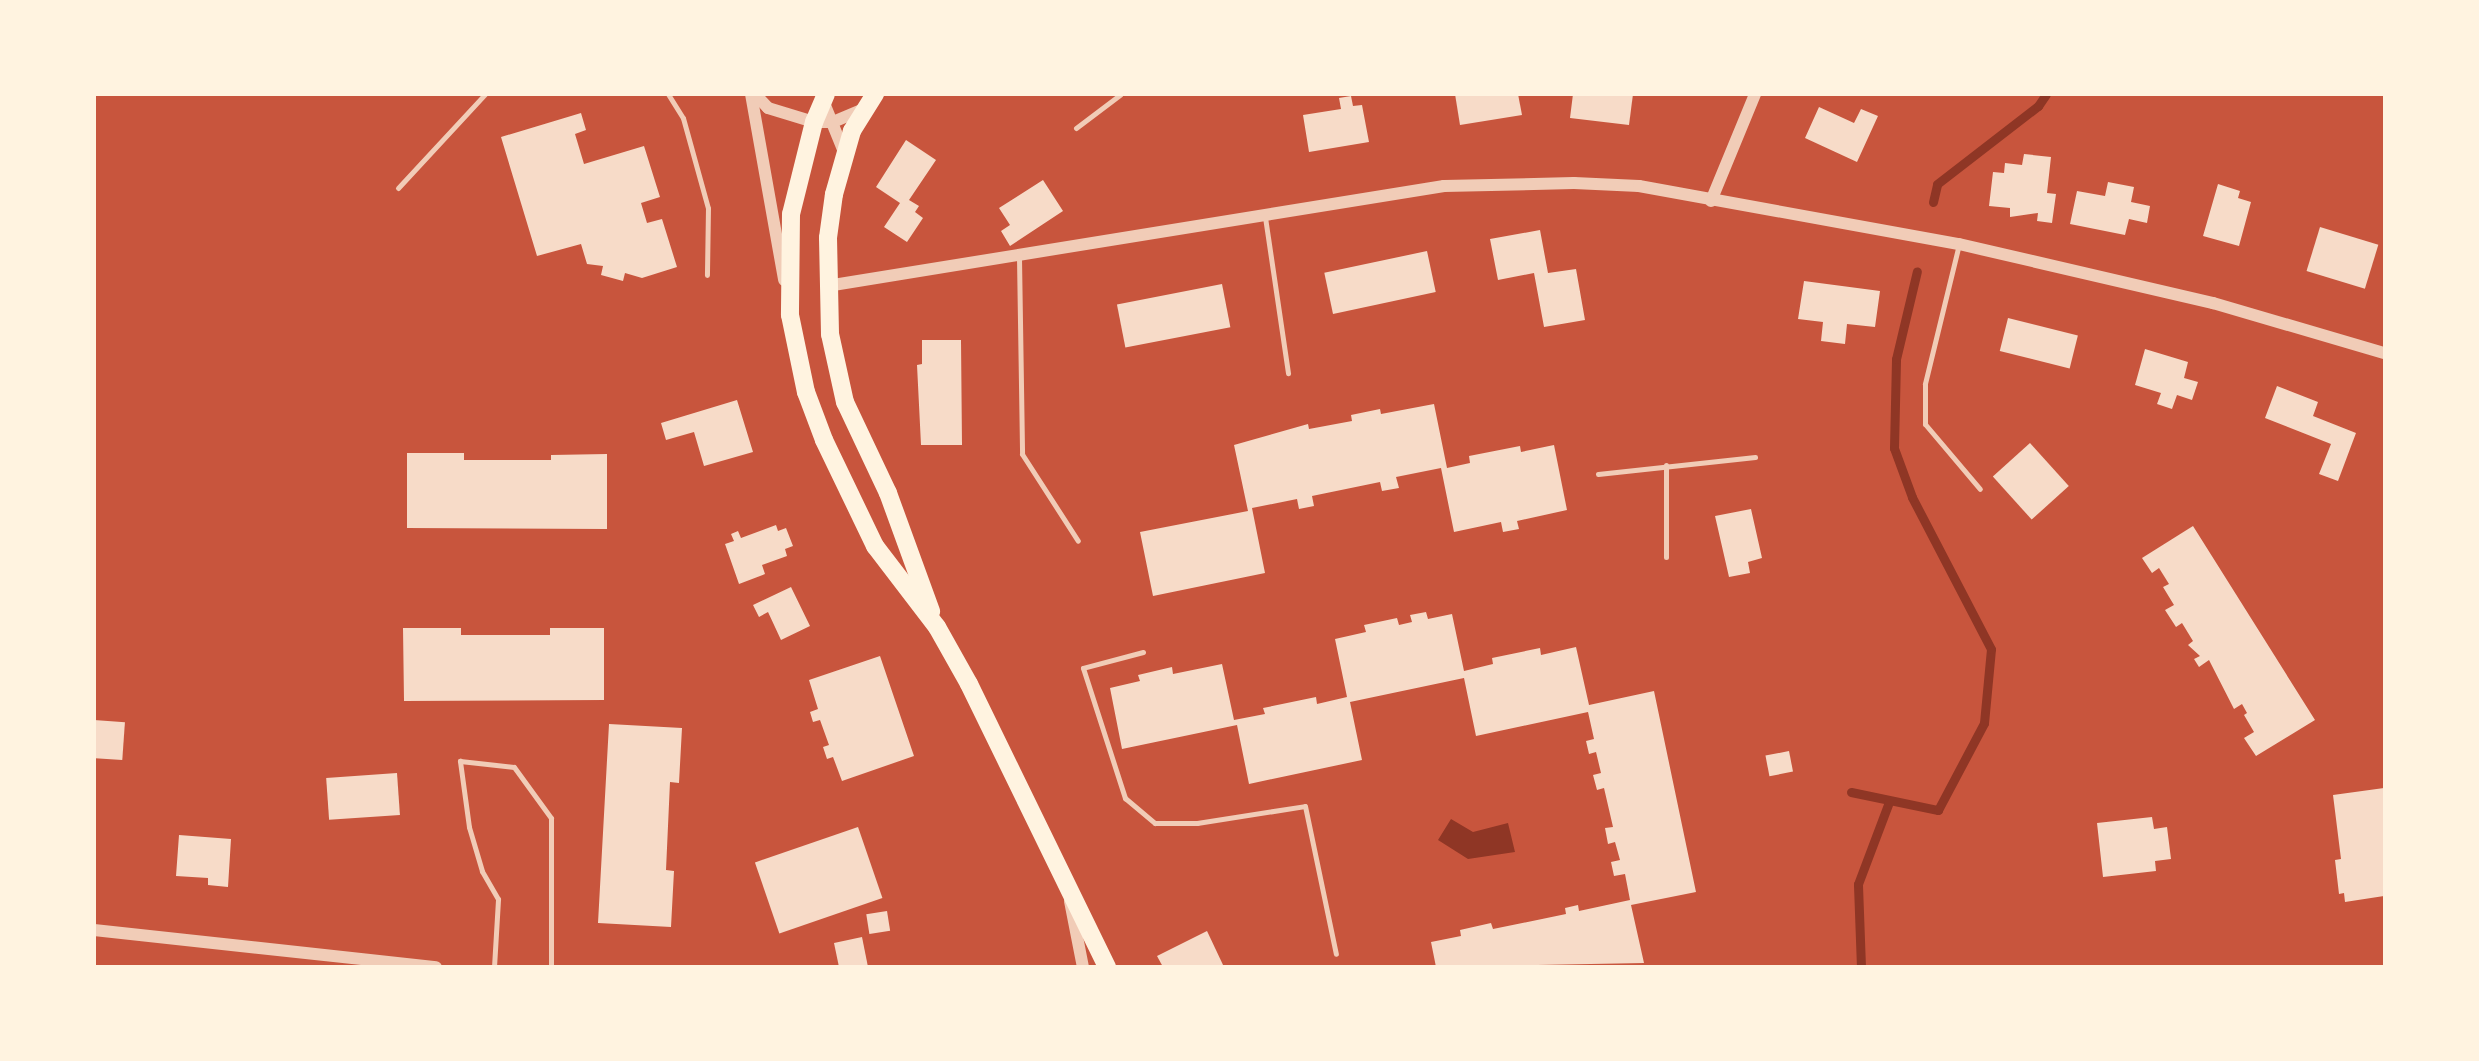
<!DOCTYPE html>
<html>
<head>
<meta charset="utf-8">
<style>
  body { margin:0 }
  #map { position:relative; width:2479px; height:1061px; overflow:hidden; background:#c8553d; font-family:"Work Sans",sans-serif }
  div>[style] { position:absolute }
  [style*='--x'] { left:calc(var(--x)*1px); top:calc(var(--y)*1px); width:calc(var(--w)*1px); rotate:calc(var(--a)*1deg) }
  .water>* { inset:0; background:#8f3625 }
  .stream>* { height:9px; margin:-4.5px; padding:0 4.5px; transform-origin:4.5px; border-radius:4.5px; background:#8f3625 }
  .building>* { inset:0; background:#f7dbc8; transform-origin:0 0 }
  .service>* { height:5px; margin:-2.5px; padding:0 2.5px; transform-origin:2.5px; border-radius:2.5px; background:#f1ccb7 }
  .tertiary>* { height:12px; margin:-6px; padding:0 6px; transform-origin:6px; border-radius:6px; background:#f1ccb7 }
  .primary>* { height:18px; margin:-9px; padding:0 9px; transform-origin:9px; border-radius:9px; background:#fff3e0 }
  span { translate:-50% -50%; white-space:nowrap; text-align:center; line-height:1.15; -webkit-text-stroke:7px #fff3e0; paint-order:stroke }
  .frame { position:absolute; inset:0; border:96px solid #fff3e0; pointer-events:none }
</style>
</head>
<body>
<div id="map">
  <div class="water">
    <div style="clip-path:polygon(1451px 819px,1473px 832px,1508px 823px,1515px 852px,1468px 859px,1438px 840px)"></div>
  </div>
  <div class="stream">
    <div style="--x:1933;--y:202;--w:18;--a:-77"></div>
    <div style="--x:1937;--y:184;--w:128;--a:-37.7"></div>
    <div style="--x:2038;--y:106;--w:14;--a:-56"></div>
    <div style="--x:1851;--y:792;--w:89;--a:11.7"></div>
    <div style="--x:1938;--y:810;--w:98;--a:-62.1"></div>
    <div style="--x:1984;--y:723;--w:74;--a:-84.6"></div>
    <div style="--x:1991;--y:649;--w:171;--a:-117.5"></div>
    <div style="--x:1912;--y:497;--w:52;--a:-110.2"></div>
    <div style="--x:1894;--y:448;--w:89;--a:-88.7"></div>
    <div style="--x:1896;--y:359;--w:90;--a:-76.6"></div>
    <div style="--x:1861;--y:967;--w:83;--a:-92.1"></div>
    <div style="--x:1858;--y:884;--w:88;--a:-69.3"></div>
  </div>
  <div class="building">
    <div style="clip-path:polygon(1455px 94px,1518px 94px,1522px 115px,1460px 125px)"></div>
    <div style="clip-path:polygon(1573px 94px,1633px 94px,1629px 125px,1570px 118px)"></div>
    <div style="clip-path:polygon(1351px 96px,1353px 106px,1362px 105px,1369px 142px,1309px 152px,1303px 115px,1341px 109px,1339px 98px)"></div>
    <div style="clip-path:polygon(1819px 107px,1854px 123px,1861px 109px,1878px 116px,1857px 162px,1805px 138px)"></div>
    <div style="clip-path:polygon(581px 113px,586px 130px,575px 134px,584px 164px,644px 146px,660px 197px,641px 203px,647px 223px,662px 219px,677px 267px,642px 278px,625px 273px,623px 281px,601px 275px,603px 266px,587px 264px,581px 244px,537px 256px,501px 137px)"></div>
    <div style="clip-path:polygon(906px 140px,936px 160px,909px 200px,919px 206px,915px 212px,923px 218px,907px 242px,884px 227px,900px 203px,876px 187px)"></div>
    <div style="clip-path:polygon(2024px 154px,2051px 157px,2047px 193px,2056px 194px,2052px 223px,2037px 221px,2038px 213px,2010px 217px,2010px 208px,1989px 206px,1993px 172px,2004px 173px,2005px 163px,2022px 165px)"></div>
    <div style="clip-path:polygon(1043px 180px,1063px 211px,1010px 246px,1001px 231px,1010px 225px,999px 208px)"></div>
    <div style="clip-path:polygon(2108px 182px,2134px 187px,2131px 202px,2150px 206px,2147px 223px,2129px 219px,2125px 235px,2070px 224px,2077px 191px,2105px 196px)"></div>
    <div style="clip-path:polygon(2218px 184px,2240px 191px,2238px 198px,2251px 202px,2239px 246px,2203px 236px)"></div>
    <div style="left:2320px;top:227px;width:61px;height:46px;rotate:17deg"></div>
    <div style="clip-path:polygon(1540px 230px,1548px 273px,1576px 269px,1585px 320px,1544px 327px,1534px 273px,1498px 280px,1490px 239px)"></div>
    <div style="left:1427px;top:251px;width:42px;height:105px;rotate:78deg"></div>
    <div style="clip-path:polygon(1804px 281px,1880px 291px,1875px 327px,1847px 324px,1845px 344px,1821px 341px,1823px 322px,1798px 319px)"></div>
    <div style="left:1222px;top:284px;width:44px;height:107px;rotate:79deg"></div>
    <div style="left:2008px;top:318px;width:72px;height:34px;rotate:14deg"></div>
    <div style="clip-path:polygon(922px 340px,961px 340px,962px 445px,921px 445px,917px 365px,922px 364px)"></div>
    <div style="clip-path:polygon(2145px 349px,2188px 362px,2184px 378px,2198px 382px,2192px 400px,2177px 395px,2172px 409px,2157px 404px,2161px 393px,2135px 385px)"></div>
    <div style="clip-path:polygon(2277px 386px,2318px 402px,2313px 416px,2356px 433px,2338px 481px,2319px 474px,2331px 444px,2265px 418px)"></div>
    <div style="clip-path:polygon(737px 400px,753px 452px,704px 466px,694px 432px,666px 440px,661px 423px)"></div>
    <div style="clip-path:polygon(1434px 404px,1447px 468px,1470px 463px,1469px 456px,1520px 446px,1521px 452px,1554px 445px,1567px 510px,1517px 521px,1519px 529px,1503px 532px,1501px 522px,1454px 532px,1441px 468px,1396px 477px,1399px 488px,1382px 491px,1380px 482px,1312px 496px,1314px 506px,1299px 509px,1297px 499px,1252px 508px,1265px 573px,1153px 596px,1140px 532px,1248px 511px,1234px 445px,1308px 424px,1309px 429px,1352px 421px,1351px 415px,1380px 409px,1381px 414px)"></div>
    <div style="left:2030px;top:443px;width:58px;height:50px;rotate:48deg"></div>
    <div style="clip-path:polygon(407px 453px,464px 453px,464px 460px,551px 460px,551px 455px,607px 454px,607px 529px,407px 528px)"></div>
    <div style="clip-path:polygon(1751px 509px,1762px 558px,1748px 562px,1750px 573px,1729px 577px,1715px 516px)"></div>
    <div style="clip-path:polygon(776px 525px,778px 531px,786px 528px,793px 546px,785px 549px,787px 556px,762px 565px,765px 574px,739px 584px,725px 544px,734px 541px,731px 534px,738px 531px,741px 538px)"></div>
    <div style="clip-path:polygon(2193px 526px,2315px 720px,2256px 756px,2244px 738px,2254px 732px,2244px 715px,2247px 713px,2242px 704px,2234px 709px,2209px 660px,2199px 667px,2194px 659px,2200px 656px,2188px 645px,2193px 641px,2182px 623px,2176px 627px,2165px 610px,2174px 605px,2163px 587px,2169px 584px,2159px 568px,2152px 573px,2142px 558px)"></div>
    <div style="clip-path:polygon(791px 587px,810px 626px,781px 640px,768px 612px,759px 617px,753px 605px)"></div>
    <div style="clip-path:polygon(1426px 612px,1428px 619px,1452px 614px,1464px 671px,1493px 664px,1492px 658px,1540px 648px,1541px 655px,1576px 647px,1589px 705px,1654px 691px,1696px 892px,1631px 905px,1644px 963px,1436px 967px,1431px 942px,1461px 936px,1460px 930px,1491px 923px,1493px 929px,1566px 914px,1565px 908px,1578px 905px,1579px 911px,1630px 900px,1625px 874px,1614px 876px,1611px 862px,1620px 860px,1615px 842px,1608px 844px,1605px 828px,1613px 827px,1604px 788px,1597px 790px,1593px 775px,1601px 773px,1596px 752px,1589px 754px,1586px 741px,1594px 739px,1588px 712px,1476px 736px,1464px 678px,1350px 702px,1362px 760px,1249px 784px,1237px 725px,1122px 749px,1110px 688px,1140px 681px,1138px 675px,1172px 667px,1173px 674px,1222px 664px,1234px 720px,1265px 714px,1263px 708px,1316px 697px,1317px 704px,1347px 697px,1335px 639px,1366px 632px,1364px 625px,1397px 618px,1399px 625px,1412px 622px,1410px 615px)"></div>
    <div style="clip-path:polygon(403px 628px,461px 628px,461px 635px,550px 635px,550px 628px,604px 628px,604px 700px,404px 701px)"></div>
    <div style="clip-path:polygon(880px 656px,914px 756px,842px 781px,833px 757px,827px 759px,823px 747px,829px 745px,820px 720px,813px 722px,810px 712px,818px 709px,809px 680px)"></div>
    <div style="left:94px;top:720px;width:31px;height:38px;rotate:4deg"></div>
    <div style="clip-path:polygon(609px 724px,682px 728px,679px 783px,670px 782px,666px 870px,674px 871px,671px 927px,598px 923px)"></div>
    <div style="left:1789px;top:751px;width:21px;height:24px;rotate:79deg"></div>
    <div style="left:397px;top:773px;width:42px;height:71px;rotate:86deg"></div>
    <div style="clip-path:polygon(2384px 788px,2384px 896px,2345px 902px,2344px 893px,2339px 894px,2335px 860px,2341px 859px,2333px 795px)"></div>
    <div style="clip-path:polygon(2152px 817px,2154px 829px,2167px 827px,2171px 859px,2155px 861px,2156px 871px,2103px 877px,2097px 823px)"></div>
    <div style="left:858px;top:827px;width:75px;height:109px;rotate:71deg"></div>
    <div style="clip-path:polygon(179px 835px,231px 839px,228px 887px,208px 885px,208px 878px,176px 876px)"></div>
    <div style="left:887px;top:911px;width:20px;height:21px;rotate:81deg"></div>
    <div style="clip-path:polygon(1207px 931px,1224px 967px,1163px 967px,1157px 956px)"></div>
    <div style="clip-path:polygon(862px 937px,868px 967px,839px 967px,834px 943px)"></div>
  </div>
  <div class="service">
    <div style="--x:668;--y:94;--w:28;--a:58"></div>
    <div style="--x:683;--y:118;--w:93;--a:74.5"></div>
    <div style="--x:708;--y:208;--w:67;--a:90.9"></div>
    <div style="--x:1076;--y:128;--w:56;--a:-37.1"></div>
    <div style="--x:398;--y:188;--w:128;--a:-47.2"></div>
    <div style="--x:1265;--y:217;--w:158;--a:81.6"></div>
    <div style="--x:1959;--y:244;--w:144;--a:103.7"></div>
    <div style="--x:1925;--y:384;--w:40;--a:90"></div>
    <div style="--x:1925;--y:424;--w:85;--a:49.8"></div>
    <div style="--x:1019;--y:258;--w:196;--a:89.1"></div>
    <div style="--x:1022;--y:454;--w:103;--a:57.2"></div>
    <div style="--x:1666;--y:465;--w:92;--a:90"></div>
    <div style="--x:1598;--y:474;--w:158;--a:-6.2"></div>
    <div style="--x:1143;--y:652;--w:62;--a:165.1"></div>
    <div style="--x:1083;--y:668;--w:137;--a:72.1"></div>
    <div style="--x:1125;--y:798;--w:39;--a:40"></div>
    <div style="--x:1155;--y:823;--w:42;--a:0"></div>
    <div style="--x:1197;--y:823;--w:109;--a:-8.9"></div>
    <div style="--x:1305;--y:806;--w:151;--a:78.2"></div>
    <div style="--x:494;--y:967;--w:68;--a:-86.6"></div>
    <div style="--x:498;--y:899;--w:32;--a:-120"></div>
    <div style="--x:482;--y:871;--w:46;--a:-106.5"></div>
    <div style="--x:469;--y:827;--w:67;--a:-97.8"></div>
    <div style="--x:460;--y:761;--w:54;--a:6.3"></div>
    <div style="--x:514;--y:767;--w:63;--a:54"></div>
    <div style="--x:551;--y:818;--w:149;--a:90"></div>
  </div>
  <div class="tertiary">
    <div style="--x:751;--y:94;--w:189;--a:79.9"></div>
    <div style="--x:755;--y:94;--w:19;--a:47"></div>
    <div style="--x:768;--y:108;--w:48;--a:16.9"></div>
    <div style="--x:814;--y:122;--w:19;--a:0"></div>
    <div style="--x:833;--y:122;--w:36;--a:-23"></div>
    <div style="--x:822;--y:98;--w:58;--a:67.8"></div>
    <div style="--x:1711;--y:201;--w:116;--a:-67.6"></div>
    <div style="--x:827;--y:286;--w:625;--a:-9.21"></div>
    <div style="--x:1444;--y:186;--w:130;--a:-1.3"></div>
    <div style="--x:1574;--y:183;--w:65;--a:2.6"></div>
    <div style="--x:1639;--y:186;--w:325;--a:10.3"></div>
    <div style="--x:1959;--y:244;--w:261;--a:13.1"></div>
    <div style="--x:2213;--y:303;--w:178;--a:16.3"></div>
    <div style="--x:1070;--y:901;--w:67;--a:78.9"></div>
    <div style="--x:94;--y:930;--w:344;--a:6.2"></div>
  </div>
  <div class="primary">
    <div style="--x:826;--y:94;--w:30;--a:113"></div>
    <div style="--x:814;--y:122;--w:95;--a:104"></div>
    <div style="--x:791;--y:214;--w:101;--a:90.6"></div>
    <div style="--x:790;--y:315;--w:79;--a:78.3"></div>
    <div style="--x:806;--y:392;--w:51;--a:69.4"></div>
    <div style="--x:824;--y:440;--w:118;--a:64.3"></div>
    <div style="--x:875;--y:546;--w:102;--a:52.6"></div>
    <div style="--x:937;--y:627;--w:65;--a:60.7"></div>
    <div style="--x:969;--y:684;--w:315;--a:64"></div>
    <div style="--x:875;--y:94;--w:44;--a:121.9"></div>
    <div style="--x:852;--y:131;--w:66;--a:105.9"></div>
    <div style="--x:834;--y:194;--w:44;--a:97.8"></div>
    <div style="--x:828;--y:238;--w:96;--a:88.8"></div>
    <div style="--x:830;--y:334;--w:70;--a:77.6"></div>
    <div style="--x:845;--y:402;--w:101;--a:64.7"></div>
    <div style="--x:888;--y:493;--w:126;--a:70"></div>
  </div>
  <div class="frame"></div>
</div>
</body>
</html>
